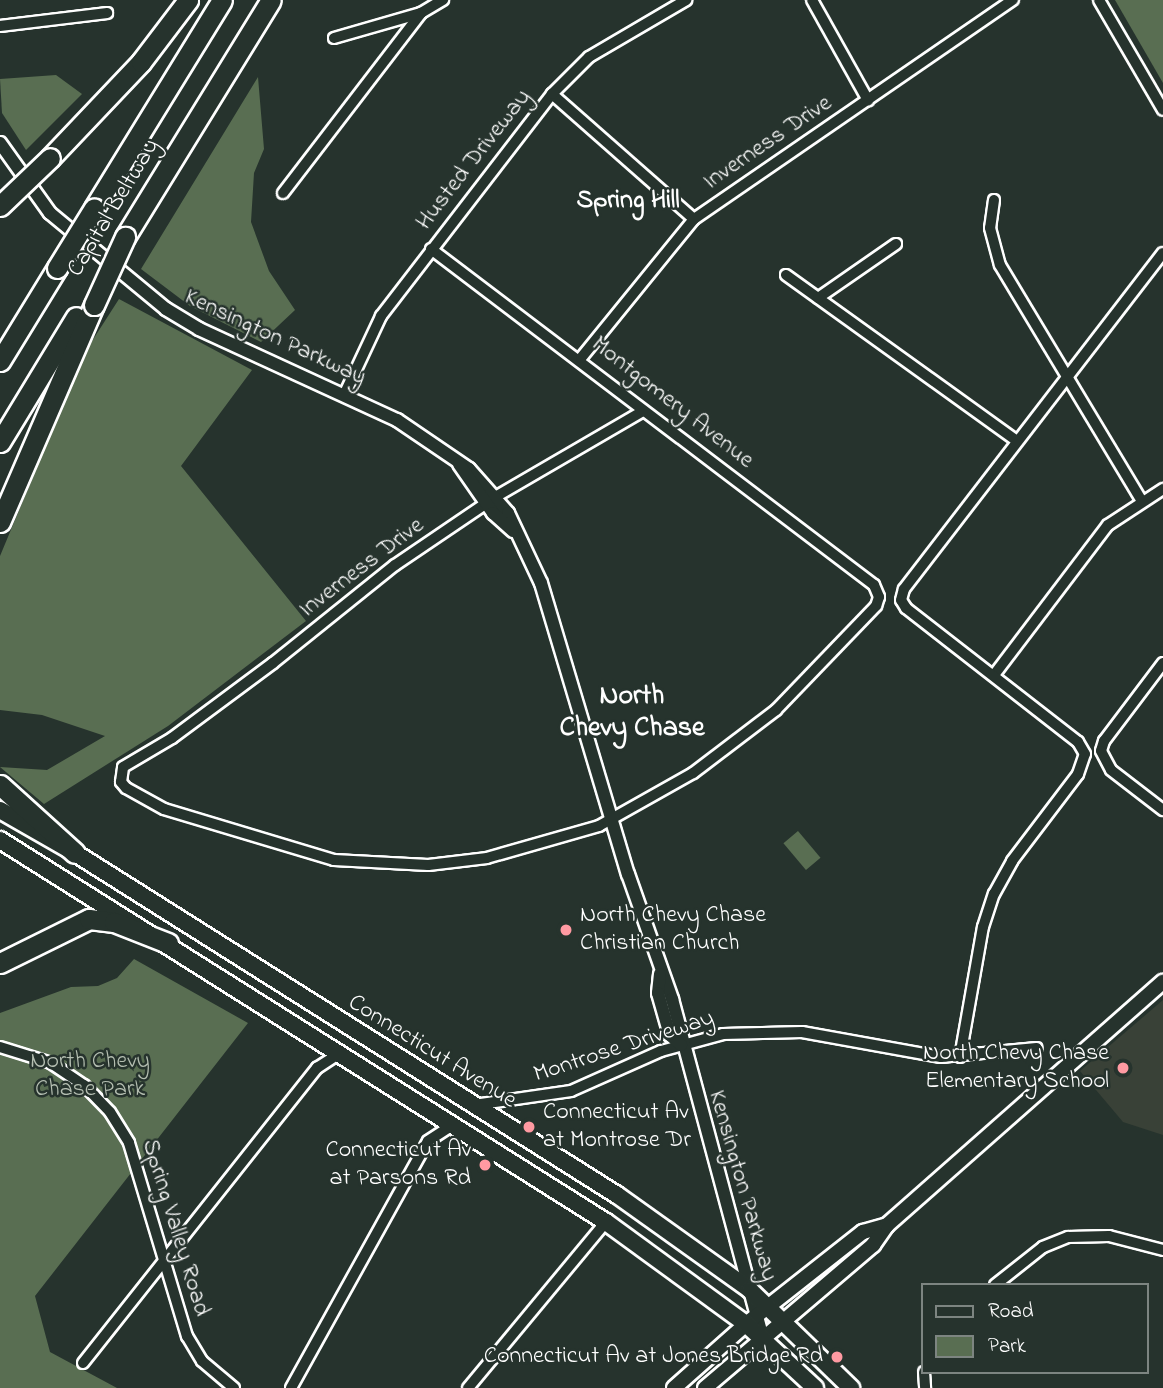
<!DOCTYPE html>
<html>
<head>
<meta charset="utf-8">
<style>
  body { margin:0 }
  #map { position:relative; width:1163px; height:1388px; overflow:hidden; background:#26332d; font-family:"Indie Flower",sans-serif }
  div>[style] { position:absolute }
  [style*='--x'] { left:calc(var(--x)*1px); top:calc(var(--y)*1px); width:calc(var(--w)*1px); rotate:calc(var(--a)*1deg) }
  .built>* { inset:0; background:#394137 }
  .green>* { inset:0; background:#596e52; transform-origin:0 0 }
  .roads { filter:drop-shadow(2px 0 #fff) drop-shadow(-2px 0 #fff) drop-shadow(0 2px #fff) drop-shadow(0 -2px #fff) }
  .minor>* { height:10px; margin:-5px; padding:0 5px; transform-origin:5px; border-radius:5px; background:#26332d }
  .tertiary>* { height:12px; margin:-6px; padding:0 6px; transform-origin:6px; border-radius:6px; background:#26332d }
  .secondary>* { height:14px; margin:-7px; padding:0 7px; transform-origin:7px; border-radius:7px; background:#26332d }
  .primary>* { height:16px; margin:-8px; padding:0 8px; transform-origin:8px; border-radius:8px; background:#26332d }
  .motorway>* { height:19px; margin:-9.5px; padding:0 9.5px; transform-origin:9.5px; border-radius:9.5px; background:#26332d }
  .bridges { filter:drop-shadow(2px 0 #fff) drop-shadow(-2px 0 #fff) drop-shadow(0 2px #fff) drop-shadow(0 -2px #fff) }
  .motorway-bridge>* { height:19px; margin:-9.5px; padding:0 9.5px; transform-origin:9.5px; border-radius:9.5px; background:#26332d }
  .dots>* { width:19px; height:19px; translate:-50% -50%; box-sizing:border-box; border:4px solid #26332d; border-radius:50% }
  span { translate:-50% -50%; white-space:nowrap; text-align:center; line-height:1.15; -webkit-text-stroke:5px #26332d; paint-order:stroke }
  .street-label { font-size:24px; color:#fff }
  .poi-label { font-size:24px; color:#fff }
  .left { translate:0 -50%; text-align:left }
  .right { translate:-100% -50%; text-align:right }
  .park-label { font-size:24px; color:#b4beb1 }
  .neighbourhood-label { font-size:26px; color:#fff; font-weight:700 }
  .quarter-label { font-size:28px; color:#fff; font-weight:700 }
  .legend { position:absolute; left:921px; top:1283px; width:228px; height:91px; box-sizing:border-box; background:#26332d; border:2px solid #7d8581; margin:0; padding:9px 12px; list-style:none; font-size:21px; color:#fff }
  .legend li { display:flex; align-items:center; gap:14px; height:35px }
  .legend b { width:35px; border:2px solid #7d8581 }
</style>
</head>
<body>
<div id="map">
  <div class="built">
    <div style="clip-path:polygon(1163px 1000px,1163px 1135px,1123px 1122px,1080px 1071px)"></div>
  </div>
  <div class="green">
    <div style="clip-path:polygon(1115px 0,1163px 0,1163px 83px)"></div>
    <div style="clip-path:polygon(56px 75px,82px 94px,26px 150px,2px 113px,0 79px)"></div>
    <div style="clip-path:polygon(258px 77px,264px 149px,254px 173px,251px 222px,269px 271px,295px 310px,261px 342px,190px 306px,141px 269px)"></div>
    <div style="clip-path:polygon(119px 299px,252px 370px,181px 466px,306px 621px,168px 726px,44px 804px,0 767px,47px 770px,105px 736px,42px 715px,0 710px,0 556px,85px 352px)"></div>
    <div style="left:798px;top:831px;width:35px;height:19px;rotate:50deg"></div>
    <div style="clip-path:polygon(134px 959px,248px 1023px,35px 1296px,50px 1352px,117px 1388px,0 1388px,0 1013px,71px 987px,98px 986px,117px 978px)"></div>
  </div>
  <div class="roads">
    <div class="minor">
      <div style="--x:812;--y:0;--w:115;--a:60.8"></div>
      <div style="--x:1099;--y:0;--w:127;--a:59.8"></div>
      <div style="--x:0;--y:26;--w:108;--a:-6.9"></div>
      <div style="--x:334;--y:38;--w:91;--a:-16"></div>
      <div style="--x:421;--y:13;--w:26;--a:-31"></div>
      <div style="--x:552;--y:94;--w:189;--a:41.4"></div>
      <div style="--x:283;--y:193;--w:227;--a:-52.5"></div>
      <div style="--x:994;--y:200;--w:28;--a:98"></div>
      <div style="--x:990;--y:228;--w:38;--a:75"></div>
      <div style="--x:1000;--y:265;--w:275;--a:59"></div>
      <div style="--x:431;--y:249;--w:556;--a:37.18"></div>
      <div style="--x:874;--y:585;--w:13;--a:67"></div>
      <div style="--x:879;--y:597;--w:9;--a:108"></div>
      <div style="--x:876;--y:606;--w:144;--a:133.9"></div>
      <div style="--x:776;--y:710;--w:104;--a:142.8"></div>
      <div style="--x:693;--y:773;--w:108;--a:150.6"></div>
      <div style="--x:599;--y:826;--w:116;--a:164.1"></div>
      <div style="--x:487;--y:858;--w:59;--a:173.2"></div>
      <div style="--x:428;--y:865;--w:94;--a:-177"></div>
      <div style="--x:334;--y:860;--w:177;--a:-163.3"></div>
      <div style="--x:164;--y:809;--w:43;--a:-151.1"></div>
      <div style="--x:126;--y:788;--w:8;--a:-130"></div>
      <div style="--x:121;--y:782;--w:15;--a:-82"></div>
      <div style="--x:123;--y:767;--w:57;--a:-30.6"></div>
      <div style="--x:172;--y:738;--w:126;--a:-36.6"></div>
      <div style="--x:273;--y:663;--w:156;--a:-38.8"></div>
      <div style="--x:395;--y:565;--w:123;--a:-34.1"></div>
      <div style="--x:497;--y:496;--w:169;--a:-30.2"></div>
      <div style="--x:786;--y:275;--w:284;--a:35.7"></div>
      <div style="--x:818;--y:298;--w:95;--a:-34.7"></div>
      <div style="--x:581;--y:358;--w:179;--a:-50.9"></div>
      <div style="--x:694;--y:219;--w:387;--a:-34.5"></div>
      <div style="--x:345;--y:393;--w:85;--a:-64.9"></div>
      <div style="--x:381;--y:316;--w:280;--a:-52.4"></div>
      <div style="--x:552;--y:94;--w:52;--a:-45"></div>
      <div style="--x:589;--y:57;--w:113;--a:-30.4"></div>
      <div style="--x:1163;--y:663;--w:98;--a:127.1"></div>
      <div style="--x:1104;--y:741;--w:10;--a:107"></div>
      <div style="--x:1101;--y:751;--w:21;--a:62"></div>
      <div style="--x:1111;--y:770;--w:66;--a:37.6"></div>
      <div style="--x:994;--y:675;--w:188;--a:-52.8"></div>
      <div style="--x:1108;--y:525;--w:66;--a:-33.2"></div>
      <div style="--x:0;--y:1047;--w:53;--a:17.4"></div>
      <div style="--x:51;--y:1063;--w:40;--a:34"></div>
      <div style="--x:84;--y:1085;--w:37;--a:46"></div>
      <div style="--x:110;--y:1112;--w:36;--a:58"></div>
      <div style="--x:129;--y:1143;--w:202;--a:73.3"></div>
      <div style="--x:187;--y:1336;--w:29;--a:59"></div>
      <div style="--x:202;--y:1361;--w:42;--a:40.2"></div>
      <div style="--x:960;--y:1057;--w:132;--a:-80"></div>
      <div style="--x:983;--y:927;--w:35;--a:-72"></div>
      <div style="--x:994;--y:894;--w:38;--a:-61"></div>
      <div style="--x:1012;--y:861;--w:109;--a:-52.8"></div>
      <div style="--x:1078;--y:774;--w:21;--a:-71"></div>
      <div style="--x:1085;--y:754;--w:14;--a:-120"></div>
      <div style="--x:1078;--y:742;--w:218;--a:-142.1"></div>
      <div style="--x:906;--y:608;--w:9;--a:-122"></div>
      <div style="--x:901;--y:600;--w:11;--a:-75"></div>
      <div style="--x:904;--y:589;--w:424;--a:-52.4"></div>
      <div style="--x:474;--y:1105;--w:98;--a:-8.2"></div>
      <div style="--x:571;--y:1091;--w:98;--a:-24"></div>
      <div style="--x:661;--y:1051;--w:64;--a:-15.3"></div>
      <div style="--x:723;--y:1034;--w:79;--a:-1.5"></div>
      <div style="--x:802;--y:1032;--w:141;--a:10.2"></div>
      <div style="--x:941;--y:1057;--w:96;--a:-5.4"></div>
      <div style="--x:995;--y:1285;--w:61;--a:-38.4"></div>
      <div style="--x:1043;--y:1247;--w:27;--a:-22"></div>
      <div style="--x:1068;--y:1237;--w:41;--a:-1.4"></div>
      <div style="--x:1109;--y:1236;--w:56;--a:14.5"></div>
      <div style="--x:83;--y:1363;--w:377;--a:-51.6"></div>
      <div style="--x:317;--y:1068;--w:24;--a:-33"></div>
      <div style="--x:924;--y:1372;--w:16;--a:86"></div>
      <div style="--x:291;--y:1388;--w:282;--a:-61"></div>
      <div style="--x:428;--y:1141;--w:27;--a:-33"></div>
      <div style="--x:468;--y:1388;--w:216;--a:-50.3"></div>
    </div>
    <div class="tertiary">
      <div style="--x:0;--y:143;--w:86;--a:54.5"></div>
      <div style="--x:50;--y:213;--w:151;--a:39.6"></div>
      <div style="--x:166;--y:309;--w:39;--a:31"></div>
      <div style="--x:199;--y:329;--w:218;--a:24.7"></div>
      <div style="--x:397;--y:420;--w:87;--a:34.2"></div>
      <div style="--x:469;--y:469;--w:59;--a:48.4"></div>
      <div style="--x:508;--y:513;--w:77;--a:64.8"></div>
      <div style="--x:541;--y:583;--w:304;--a:73.4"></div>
      <div style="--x:628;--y:874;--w:133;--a:70.6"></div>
      <div style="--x:672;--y:999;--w:352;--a:75"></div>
      <div style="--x:459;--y:464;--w:60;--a:55.2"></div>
      <div style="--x:493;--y:513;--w:27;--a:42"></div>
      <div style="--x:660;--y:974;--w:19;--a:96"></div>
      <div style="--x:658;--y:993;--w:44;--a:74.1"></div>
      <div style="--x:670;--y:1035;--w:15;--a:42"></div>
    </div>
    <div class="secondary">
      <div style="--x:674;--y:1388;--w:96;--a:-41.6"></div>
      <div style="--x:746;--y:1324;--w:149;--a:-38.2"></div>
      <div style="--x:863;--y:1232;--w:25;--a:-16"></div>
      <div style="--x:705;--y:1388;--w:221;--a:-40.4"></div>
      <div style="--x:873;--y:1245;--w:24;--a:-55"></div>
      <div style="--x:887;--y:1225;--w:368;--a:-41.4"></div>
    </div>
    <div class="primary">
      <div style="--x:0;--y:810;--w:86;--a:29.8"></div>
      <div style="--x:75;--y:853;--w:641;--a:32.25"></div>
      <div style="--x:617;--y:1195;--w:163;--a:35.5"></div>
      <div style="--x:750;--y:1290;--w:141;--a:44.1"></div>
      <div style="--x:0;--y:840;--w:716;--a:32.23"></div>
      <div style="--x:606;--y:1222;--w:173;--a:36.1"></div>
      <div style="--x:746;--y:1324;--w:94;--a:42.8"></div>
    </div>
    <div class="motorway">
      <div style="--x:50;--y:158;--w:132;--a:-46.5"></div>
      <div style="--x:141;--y:62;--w:78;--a:-52.8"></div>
      <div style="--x:94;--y:208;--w:244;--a:-58.4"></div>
      <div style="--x:125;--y:237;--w:278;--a:-58.4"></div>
      <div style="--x:0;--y:361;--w:109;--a:-58.5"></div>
      <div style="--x:0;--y:442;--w:146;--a:-58.7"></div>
      <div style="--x:0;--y:522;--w:236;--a:-66.6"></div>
      <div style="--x:0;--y:785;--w:101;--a:42.2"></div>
      <div style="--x:0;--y:963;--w:99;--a:-26.3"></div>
      <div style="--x:89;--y:919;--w:25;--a:7"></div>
      <div style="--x:114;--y:922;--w:58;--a:21.3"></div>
    </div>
  </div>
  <div class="bridges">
    <div class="motorway-bridge">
      <div style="--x:0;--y:206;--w:69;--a:-43.8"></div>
      <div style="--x:57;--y:268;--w:70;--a:-58.3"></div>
      <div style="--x:94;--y:305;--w:75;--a:-65.5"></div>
    </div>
  </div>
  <div class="dots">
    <div style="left:566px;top:930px;background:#ff9aa2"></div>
    <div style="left:1123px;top:1068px;background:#ff9aa2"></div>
    <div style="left:529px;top:1127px;background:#ff9aa2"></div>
    <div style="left:485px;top:1165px;background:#ff9aa2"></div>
    <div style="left:837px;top:1357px;background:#ff9aa2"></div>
  </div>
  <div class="street-label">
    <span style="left:768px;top:143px;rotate:-34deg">Inverness Drive</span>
    <span style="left:474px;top:160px;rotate:-52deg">Husted Driveway</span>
    <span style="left:114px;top:208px;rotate:-59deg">Capital Beltway</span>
    <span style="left:275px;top:338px;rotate:25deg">Kensington Parkway</span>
    <span style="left:672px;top:403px;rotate:38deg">Montgomery Avenue</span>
    <span style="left:362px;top:568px;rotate:-37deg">Inverness Drive</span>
    <span style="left:624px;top:1047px;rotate:-18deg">Montrose Driveway</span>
    <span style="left:432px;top:1052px;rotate:32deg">Connecticut Avenue</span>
    <span style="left:742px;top:1186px;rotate:74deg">Kensington Parkway</span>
    <span style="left:175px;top:1228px;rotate:73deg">Spring Valley Road</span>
  </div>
  <div class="poi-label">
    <span class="left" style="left:580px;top:930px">North Chevy Chase<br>Christian Church</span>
    <span class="right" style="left:1109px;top:1068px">North Chevy Chase<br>Elementary School</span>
    <span class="left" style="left:543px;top:1127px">Connecticut Av<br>at Montrose Dr</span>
    <span class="right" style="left:471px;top:1165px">Connecticut Av<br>at Parsons Rd</span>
    <span class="right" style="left:823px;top:1357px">Connecticut Av at Jones Bridge Rd</span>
  </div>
  <div class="park-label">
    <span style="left:90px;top:1076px">North Chevy<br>Chase Park</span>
  </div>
  <div class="neighbourhood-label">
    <span style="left:628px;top:202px">Spring Hill</span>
  </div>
  <div class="quarter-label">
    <span style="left:632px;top:713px">North<br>Chevy Chase</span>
  </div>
  <ul class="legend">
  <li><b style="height:9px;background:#26332d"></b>Road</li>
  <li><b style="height:19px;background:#596e52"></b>Park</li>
  </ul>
</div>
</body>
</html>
